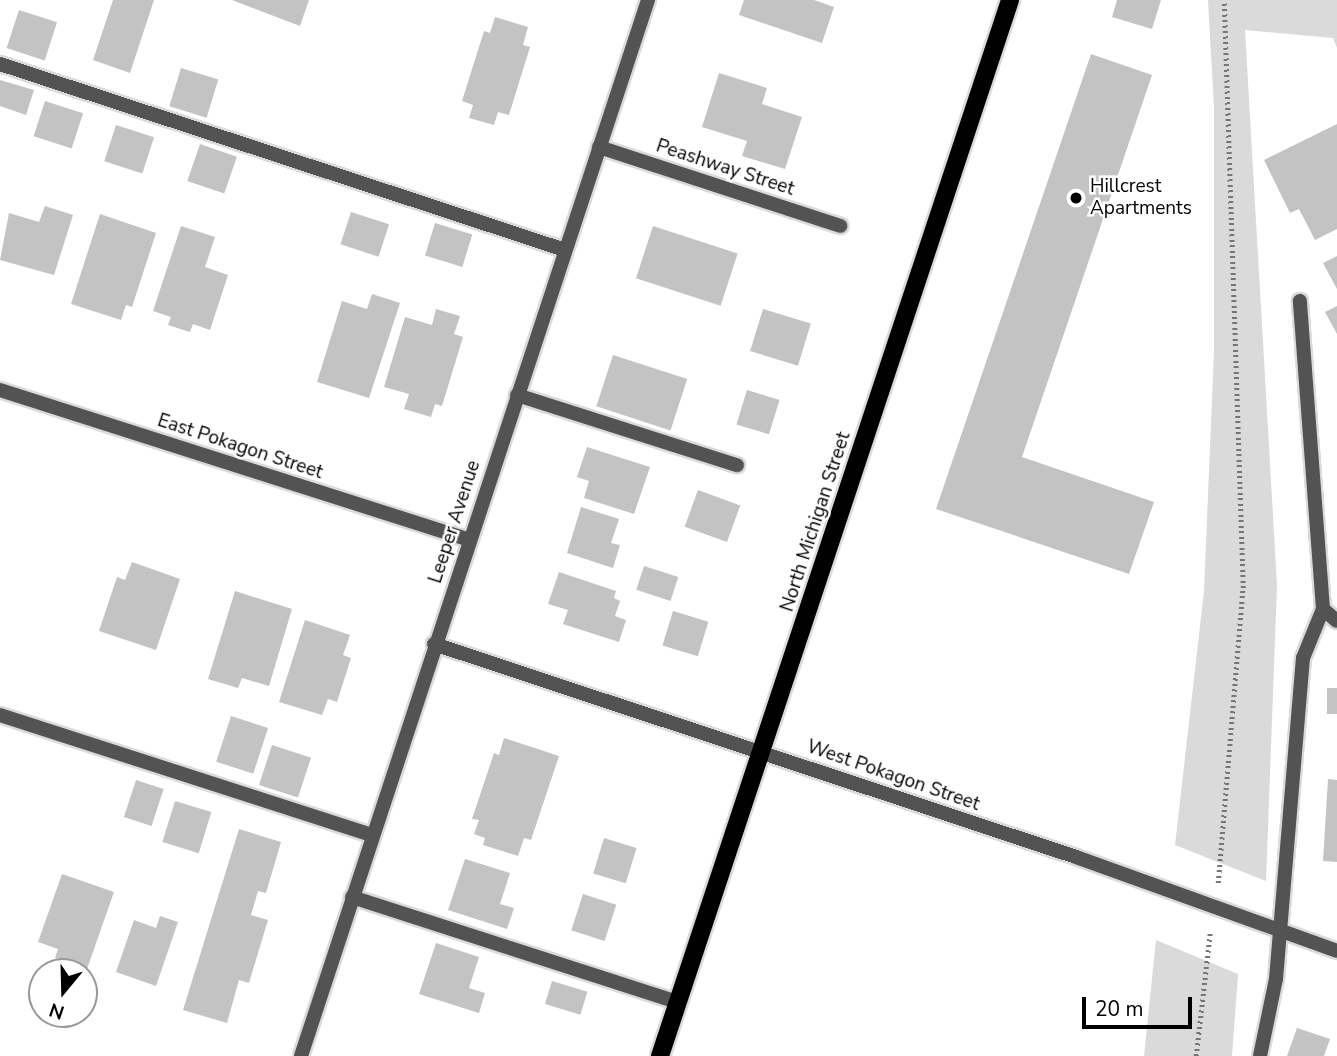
<!DOCTYPE html>
<html>
<head>
<meta charset="utf-8">
<style>
  body { margin:0 }
  #map { position:relative; width:1337px; height:1056px; overflow:hidden; background:#fff; font-family:"Nunito Sans",sans-serif }
  div>[style] { position:absolute }
  [style*='--x'] { left:calc(var(--x)*1px); top:calc(var(--y)*1px); width:calc(var(--w)*1px); rotate:calc(var(--a)*1deg) }
  .green>* { inset:0; background:#dadada }
  .building>* { inset:0; background:#c3c3c3; transform-origin:0 0 }
  .path>* { height:4.5px; margin-top:-2.25px; transform-origin:0; background:repeating-linear-gradient(90deg,#757575 0 2px,transparent 0 5.5px) }
  .roads { filter:drop-shadow(2px 0 #dbdbdb) drop-shadow(-2px 0 #dbdbdb) drop-shadow(0 2px #dbdbdb) drop-shadow(0 -2px #dbdbdb) }
  .lane>* { height:14px; margin:-7px; padding:0 7px; transform-origin:7px; border-radius:7px; background:#535353 }
  .street>* { height:14px; margin:-7px; padding:0 7px; transform-origin:7px; border-radius:7px; background:#535353 }
  .primary>* { height:18px; margin:-9px; padding:0 9px; transform-origin:9px; border-radius:9px; background:#000 }
  .dots>* { width:19px; height:19px; translate:-50% -50%; box-sizing:border-box; border:4px solid #fff; border-radius:50% }
  span { translate:-50% -50%; white-space:nowrap; text-align:center; line-height:1.15; -webkit-text-stroke:5px #fff; paint-order:stroke }
  .street-label { font-size:19px; color:#000 }
  .poi-label { font-size:19px; color:#000 }
  .left { translate:0 -50%; text-align:left }
  .north { position:absolute; left:28px; top:958px; width:70px; height:70px; box-sizing:border-box; background:#fff; border:2px solid #999; border-radius:50%; rotate:199deg; font-size:19px; font-weight:700; line-height:28px; text-align:center; color:#000 }
  .north::after { content:''; display:block; margin:auto; width:24px; height:32px; background:#000; clip-path:polygon(50% 0,100% 100%,50% 72%,0 100%) }
  .scale { position:absolute; left:1082px; top:997px; width:110px; height:32px; box-sizing:border-box; border:4px solid #000; border-top:0; padding-left:9px; font-size:21px; line-height:24px; white-space:nowrap; color:#000; -webkit-text-stroke:5px #fff; paint-order:stroke }
</style>
</head>
<body>
<div id="map">
  <div class="green">
    <div style="clip-path:polygon(1208px 0,1337px 0,1337px 48px,1333px 38px,1245px 30px,1277px 585px,1266px 881px,1175px 845px,1204px 591px,1214px 351px,1214px 108px)"></div>
    <div style="clip-path:polygon(1156px 940px,1238px 974px,1232px 1056px,1144px 1056px)"></div>
  </div>
  <div class="building">
    <div style="clip-path:polygon(113px 0,154px 0,130px 73px,93px 60px)"></div>
    <div style="clip-path:polygon(232px 0,309px 0,300px 26px)"></div>
    <div style="clip-path:polygon(744px 0,814px 0,834px 7px,822px 43px,739px 15px)"></div>
    <div style="clip-path:polygon(1117px 0,1161px 0,1152px 29px,1112px 17px)"></div>
    <div style="left:19px;top:10px;width:40px;height:40px;rotate:18deg"></div>
    <div style="clip-path:polygon(495px 17px,528px 27px,523px 45px,530px 47px,509px 115px,498px 112px,494px 125px,469px 118px,473px 105px,462px 101px,484px 31px,490px 33px)"></div>
    <div style="clip-path:polygon(1091px 54px,1152px 75px,1022px 457px,1154px 502px,1129px 574px,936px 509px)"></div>
    <div style="left:181px;top:68px;width:39px;height:40px;rotate:17deg"></div>
    <div style="clip-path:polygon(719px 73px,767px 88px,762px 104px,802px 117px,785px 169px,742px 156px,747px 141px,702px 127px)"></div>
    <div style="clip-path:polygon(0 80px,34px 90px,26px 115px,0 106px)"></div>
    <div style="left:45px;top:101px;width:40px;height:37px;rotate:18deg"></div>
    <div style="clip-path:polygon(1337px 124px,1337px 229px,1315px 240px,1299px 209px,1290px 213px,1264px 160px)"></div>
    <div style="left:116px;top:125px;width:40px;height:38px;rotate:18deg"></div>
    <div style="left:200px;top:144px;width:39px;height:39px;rotate:19deg"></div>
    <div style="clip-path:polygon(45px 206px,73px 215px,54px 275px,0 260px,9px 213px,39px 222px)"></div>
    <div style="left:351px;top:212px;width:40px;height:34px;rotate:18deg"></div>
    <div style="clip-path:polygon(100px 214px,156px 233px,132px 307px,126px 305px,121px 320px,71px 304px)"></div>
    <div style="left:435px;top:223px;width:39px;height:34px;rotate:17deg"></div>
    <div style="clip-path:polygon(181px 226px,215px 237px,205px 267px,228px 275px,210px 330px,193px 324px,190px 332px,168px 325px,171px 317px,153px 311px)"></div>
    <div style="left:653px;top:226px;width:89px;height:55px;rotate:18deg"></div>
    <div style="clip-path:polygon(1337px 256px,1337px 289px,1323px 263px)"></div>
    <div style="clip-path:polygon(372px 294px,400px 303px,369px 398px,317px 382px,342px 301px,367px 309px)"></div>
    <div style="clip-path:polygon(1337px 306px,1337px 334px,1325px 312px)"></div>
    <div style="clip-path:polygon(436px 309px,460px 316px,454px 334px,463px 337px,442px 406px,435px 404px,431px 417px,404px 409px,409px 394px,384px 387px,405px 317px,432px 325px)"></div>
    <div style="left:763px;top:309px;width:50px;height:44px;rotate:17deg"></div>
    <div style="left:613px;top:355px;width:78px;height:54px;rotate:18deg"></div>
    <div style="left:747px;top:390px;width:34px;height:36px;rotate:17deg"></div>
    <div style="clip-path:polygon(587px 447px,650px 467px,634px 514px,584px 498px,589px 481px,577px 477px)"></div>
    <div style="left:698px;top:490px;width:45px;height:39px;rotate:20deg"></div>
    <div style="clip-path:polygon(581px 507px,619px 519px,611px 543px,620px 545px,613px 568px,567px 553px)"></div>
    <div style="clip-path:polygon(132px 562px,180px 579px,156px 650px,99px 631px,117px 577px,125px 580px)"></div>
    <div style="left:644px;top:566px;width:36px;height:25px;rotate:18deg"></div>
    <div style="clip-path:polygon(559px 572px,616px 591px,614px 598px,620px 601px,615px 616px,626px 620px,619px 642px,563px 624px,568px 610px,548px 604px)"></div>
    <div style="clip-path:polygon(235px 591px,292px 609px,269px 686px,242px 678px,238px 688px,208px 679px)"></div>
    <div style="left:673px;top:611px;width:37px;height:36px;rotate:17deg"></div>
    <div style="clip-path:polygon(305px 620px,350px 635px,343px 655px,351px 658px,337px 702px,328px 699px,322px 715px,279px 702px)"></div>
    <div style="left:1327px;top:688px;width:10px;height:26px"></div>
    <div style="left:231px;top:716px;width:39px;height:48px;rotate:18deg"></div>
    <div style="clip-path:polygon(504px 738px,559px 756px,531px 840px,524px 838px,518px 856px,483px 845px,485px 838px,474px 834px,479px 820px,472px 819px,494px 753px,499px 755px)"></div>
    <div style="left:272px;top:745px;width:41px;height:42px;rotate:18deg"></div>
    <div style="clip-path:polygon(1328px 779px,1337px 780px,1337px 862px,1323px 861px)"></div>
    <div style="left:136px;top:780px;width:29px;height:39px;rotate:18deg"></div>
    <div style="left:175px;top:801px;width:38px;height:43px;rotate:17deg"></div>
    <div style="clip-path:polygon(239px 829px,281px 842px,266px 893px,258px 891px,251px 915px,268px 920px,249px 983px,239px 980px,227px 1023px,183px 1010px)"></div>
    <div style="left:604px;top:838px;width:34px;height:37px;rotate:17deg"></div>
    <div style="clip-path:polygon(465px 859px,510px 873px,500px 904px,514px 908px,507px 929px,448px 910px)"></div>
    <div style="clip-path:polygon(62px 874px,114px 892px,87px 969px,55px 958px,58px 949px,38px 942px)"></div>
    <div style="left:583px;top:894px;width:35px;height:38px;rotate:18deg"></div>
    <div style="clip-path:polygon(160px 916px,178px 922px,156px 986px,116px 972px,134px 920px,156px 928px)"></div>
    <div style="clip-path:polygon(436px 943px,479px 957px,469px 988px,485px 993px,479px 1013px,419px 994px)"></div>
    <div style="left:552px;top:981px;width:37px;height:24px;rotate:17deg"></div>
    <div style="clip-path:polygon(1297px 1028px,1330px 1039px,1324px 1056px,1287px 1056px)"></div>
  </div>
  <div class="path">
    <div style="--x:1218;--y:883;--w:296;--a:-85.2"></div>
    <div style="--x:1243;--y:588;--w:588;--a:-91.85"></div>
    <div style="--x:1196;--y:1056;--w:124;--a:-83.5"></div>
  </div>
  <div class="roads">
    <div class="lane">
      <div style="--x:0;--y:64;--w:595;--a:18.22"></div>
      <div style="--x:517;--y:395;--w:231;--a:17.7"></div>
      <div style="--x:1323;--y:609;--w:18;--a:41"></div>
      <div style="--x:0;--y:715;--w:390;--a:17.9"></div>
      <div style="--x:352;--y:897;--w:342;--a:17.9"></div>
      <div style="--x:1260;--y:1056;--w:79;--a:-78.3"></div>
      <div style="--x:1276;--y:979;--w:322;--a:-85.2"></div>
      <div style="--x:1303;--y:658;--w:53;--a:-67.8"></div>
      <div style="--x:1323;--y:609;--w:309;--a:-94.3"></div>
    </div>
    <div class="street">
      <div style="--x:599;--y:147;--w:254;--a:18.1"></div>
      <div style="--x:0;--y:390;--w:492;--a:17.7"></div>
      <div style="--x:434;--y:644;--w:676;--a:18.35"></div>
      <div style="--x:1076;--y:857;--w:277;--a:19.8"></div>
      <div style="--x:301;--y:1056;--w:1112;--a:-71.81"></div>
    </div>
    <div class="primary">
      <div style="--x:660;--y:1056;--w:1112;--a:-71.66"></div>
    </div>
  </div>
  <div class="dots">
    <div style="left:1076px;top:198px;background:#000"></div>
  </div>
  <div class="street-label">
    <span style="left:725px;top:168px;rotate:18deg">Peashway Street</span>
    <span style="left:240px;top:447px;rotate:18deg">East Pokagon Street</span>
    <span style="left:455px;top:522px;rotate:-72deg">Leeper Avenue</span>
    <span style="left:816px;top:522px;rotate:-72deg">North Michigan Street</span>
    <span style="left:893px;top:776px;rotate:19deg">West Pokagon Street</span>
  </div>
  <div class="poi-label">
    <span class="left" style="left:1090px;top:198px">Hillcrest<br>Apartments</span>
  </div>
  <div class="north">N</div>
  <div class="scale">20 m</div>
</div>
</body>
</html>
